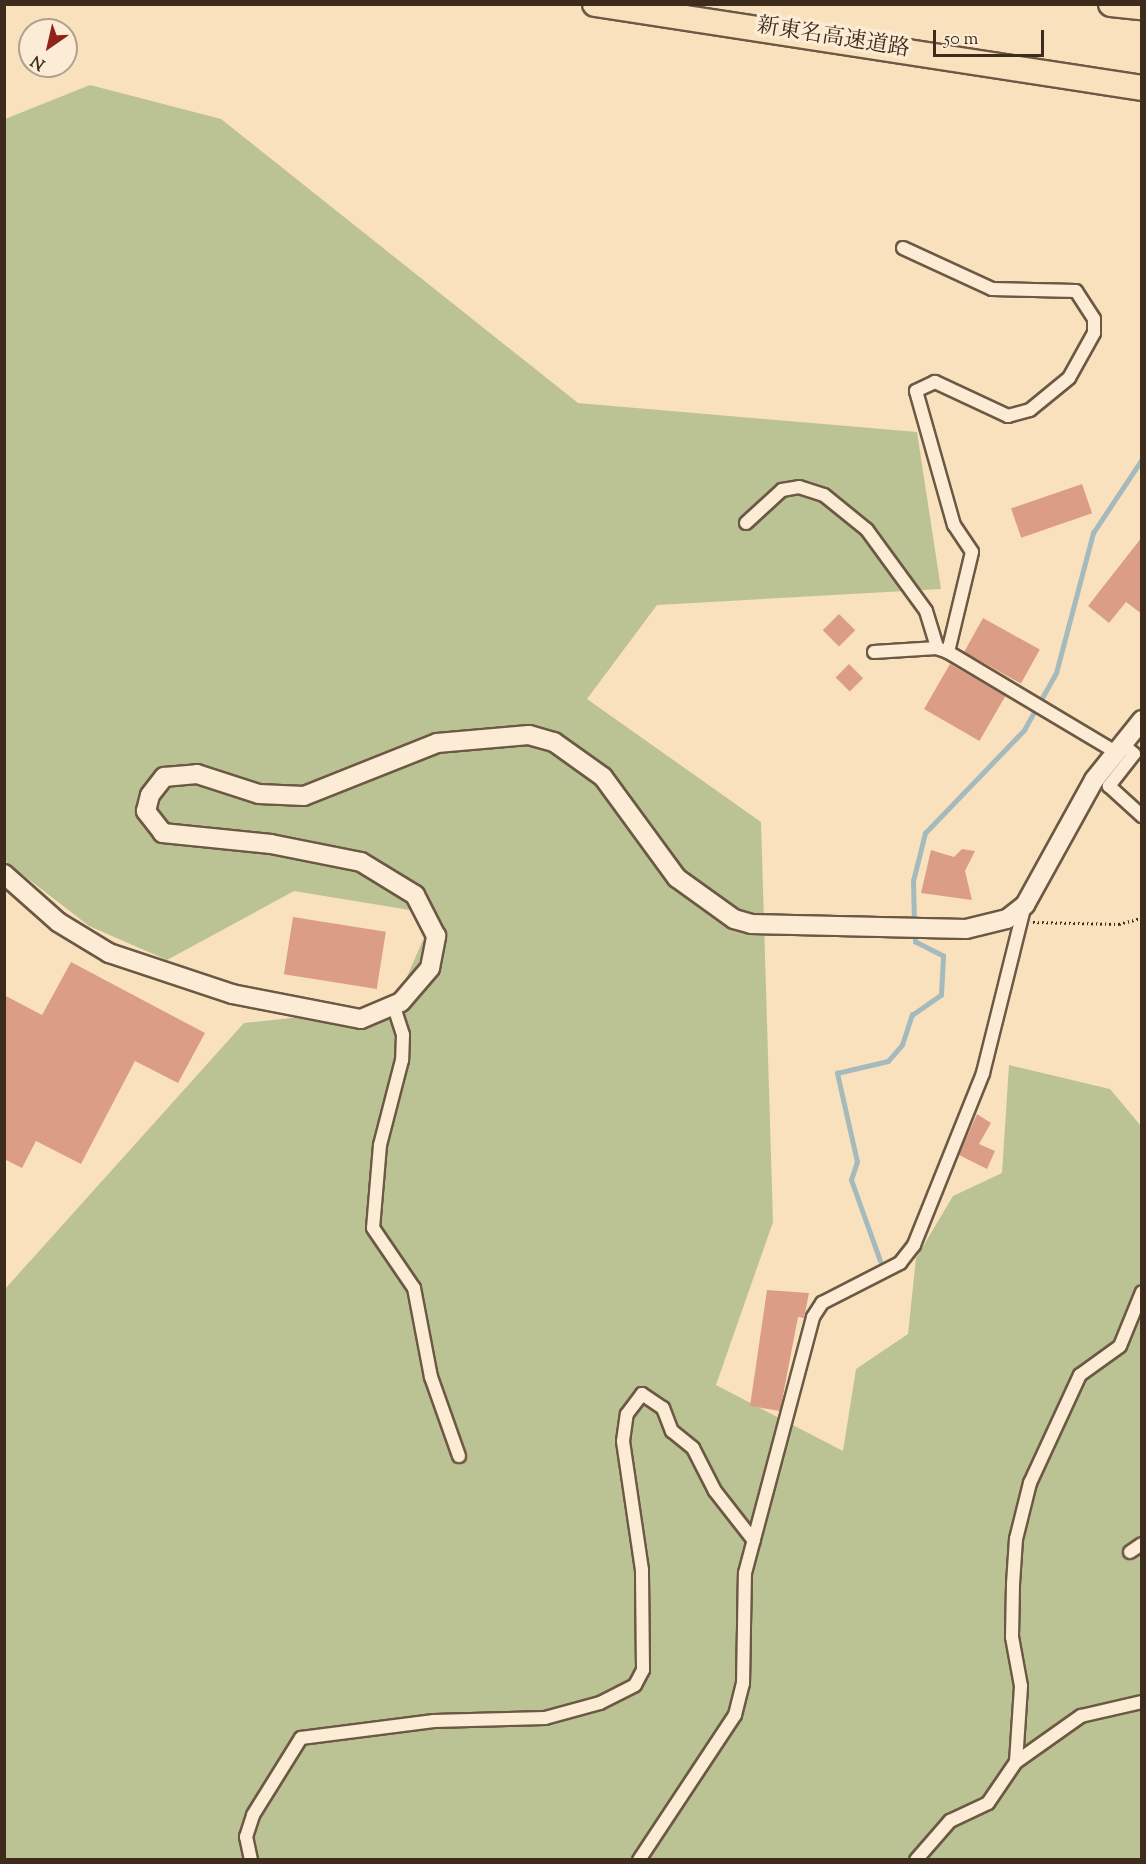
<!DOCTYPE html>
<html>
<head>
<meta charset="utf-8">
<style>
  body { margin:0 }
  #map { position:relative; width:1146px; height:1864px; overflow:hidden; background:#fae1be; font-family:"Sorts Mill Goudy","Noto Serif JP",serif }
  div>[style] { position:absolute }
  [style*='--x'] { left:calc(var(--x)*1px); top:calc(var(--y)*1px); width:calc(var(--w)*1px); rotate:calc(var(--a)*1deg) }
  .green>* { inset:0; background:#bbc394 }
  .stream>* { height:4.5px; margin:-2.25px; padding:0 2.25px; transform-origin:2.25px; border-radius:2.25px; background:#a5babd }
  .building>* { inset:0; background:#dc9d87; transform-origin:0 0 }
  .path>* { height:3px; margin-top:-1.5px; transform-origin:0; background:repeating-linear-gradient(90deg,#3d2c1b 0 1.5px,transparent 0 4.5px) }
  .roads { filter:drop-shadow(2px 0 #6c5944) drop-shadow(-2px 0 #6c5944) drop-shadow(0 2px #6c5944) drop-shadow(0 -2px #6c5944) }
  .street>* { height:12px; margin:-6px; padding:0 6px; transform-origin:6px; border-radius:6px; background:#fcecd5 }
  .secondary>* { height:18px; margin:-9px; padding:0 9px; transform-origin:9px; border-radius:9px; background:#fcecd5 }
  .highway>* { height:24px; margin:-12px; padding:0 12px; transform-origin:12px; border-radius:12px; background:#fae1be }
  span { translate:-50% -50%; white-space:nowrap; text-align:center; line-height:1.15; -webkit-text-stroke:6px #fcecd5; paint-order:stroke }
  .street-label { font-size:22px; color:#3d2c1b }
  .frame { position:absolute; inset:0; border:6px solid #3d2c1b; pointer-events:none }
  .north { position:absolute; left:18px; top:18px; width:60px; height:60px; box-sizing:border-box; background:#fcecd5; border:2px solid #b09f8b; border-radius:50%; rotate:214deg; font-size:16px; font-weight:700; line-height:24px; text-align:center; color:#3d2c1b }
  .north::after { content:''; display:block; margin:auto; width:21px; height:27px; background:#8f2418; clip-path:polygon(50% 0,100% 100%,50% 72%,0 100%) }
  .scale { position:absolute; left:933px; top:30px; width:111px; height:27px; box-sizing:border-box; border:3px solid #3d2c1b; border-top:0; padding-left:8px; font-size:18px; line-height:21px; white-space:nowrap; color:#3d2c1b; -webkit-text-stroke:4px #fcecd5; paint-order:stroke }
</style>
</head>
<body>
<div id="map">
  <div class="green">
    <div style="clip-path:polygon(90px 85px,221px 119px,578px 403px,917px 432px,941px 589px,657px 605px,587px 699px,761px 822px,773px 1222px,716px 1385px,843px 1451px,856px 1369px,908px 1334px,916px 1258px,953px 1196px,1002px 1173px,1009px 1065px,1110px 1089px,1141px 1126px,1141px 1859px,5px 1859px,5px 1289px,244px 1023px,394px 1007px,434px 914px,294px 891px,167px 960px,89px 926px,5px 861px,5px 119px)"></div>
  </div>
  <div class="stream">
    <div style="--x:914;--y:924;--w:43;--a:-91.3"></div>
    <div style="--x:913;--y:881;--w:49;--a:-76"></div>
    <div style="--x:925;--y:833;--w:143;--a:-46.1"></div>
    <div style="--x:1024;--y:730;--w:65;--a:-60.7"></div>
    <div style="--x:1056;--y:673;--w:145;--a:-75.2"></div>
    <div style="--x:1093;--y:533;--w:89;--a:-56.5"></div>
    <div style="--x:880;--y:1261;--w:86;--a:-109.7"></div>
    <div style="--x:851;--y:1180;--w:19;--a:-72"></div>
    <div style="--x:857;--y:1162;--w:91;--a:-102.7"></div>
    <div style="--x:837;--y:1073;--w:52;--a:-13.2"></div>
    <div style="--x:888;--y:1061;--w:21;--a:-49"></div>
    <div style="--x:902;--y:1045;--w:32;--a:-72"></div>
    <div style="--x:912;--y:1015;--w:35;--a:-35"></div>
    <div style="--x:941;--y:995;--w:39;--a:-87"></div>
    <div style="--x:943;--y:956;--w:31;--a:-153"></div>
    <div style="--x:915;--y:942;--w:10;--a:-90"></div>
  </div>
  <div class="building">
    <div style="left:1082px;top:484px;width:31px;height:75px;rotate:71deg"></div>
    <div style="clip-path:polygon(1142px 537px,1142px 614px,1126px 602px,1109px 623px,1088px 606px)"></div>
    <div style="left:839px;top:614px;width:23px;height:23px;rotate:45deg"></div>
    <div style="left:983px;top:618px;width:65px;height:39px;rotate:29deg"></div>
    <div style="left:849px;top:664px;width:20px;height:19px;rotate:45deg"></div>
    <div style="left:950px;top:664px;width:64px;height:52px;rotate:30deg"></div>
    <div style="clip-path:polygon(962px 849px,975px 851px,965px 871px,972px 900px,921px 893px,931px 850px,954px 857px)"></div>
    <div style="left:293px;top:917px;width:94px;height:58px;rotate:9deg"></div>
    <div style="clip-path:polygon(71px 962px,205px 1033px,178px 1083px,135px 1061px,81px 1164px,36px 1141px,22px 1168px,4px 1159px,4px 995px,42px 1015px)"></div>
    <div style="clip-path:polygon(977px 1114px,991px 1123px,979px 1144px,995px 1151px,987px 1169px,959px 1155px)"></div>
    <div style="clip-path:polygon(767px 1290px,809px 1293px,804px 1318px,798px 1317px,780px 1411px,750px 1406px)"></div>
  </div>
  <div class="path">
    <div style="--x:1033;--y:922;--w:86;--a:1.3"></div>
    <div style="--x:1119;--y:924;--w:24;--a:-15"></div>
  </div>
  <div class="roads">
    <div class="street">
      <div style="--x:903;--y:248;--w:98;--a:24.7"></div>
      <div style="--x:992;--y:289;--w:84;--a:1.4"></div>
      <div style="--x:1076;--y:291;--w:33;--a:57"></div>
      <div style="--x:1094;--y:319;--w:14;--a:90"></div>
      <div style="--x:1094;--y:333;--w:51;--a:119.1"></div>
      <div style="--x:1069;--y:378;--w:50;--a:140.6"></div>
      <div style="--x:1030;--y:410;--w:23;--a:165"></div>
      <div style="--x:1008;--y:416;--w:81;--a:-155"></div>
      <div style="--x:935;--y:382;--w:21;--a:155"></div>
      <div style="--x:916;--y:391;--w:139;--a:74.2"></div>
      <div style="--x:954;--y:525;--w:32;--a:56"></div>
      <div style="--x:972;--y:552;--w:103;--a:103.5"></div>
      <div style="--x:746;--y:523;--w:49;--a:-42.5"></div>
      <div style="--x:782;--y:490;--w:17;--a:-10"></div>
      <div style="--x:799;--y:487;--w:26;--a:18"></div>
      <div style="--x:824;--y:495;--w:55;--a:39.1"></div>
      <div style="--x:867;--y:530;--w:100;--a:53.9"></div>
      <div style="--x:926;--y:611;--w:39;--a:73"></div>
      <div style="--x:874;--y:652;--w:63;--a:-3.6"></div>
      <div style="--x:937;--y:648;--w:12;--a:20"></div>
      <div style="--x:948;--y:652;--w:193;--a:30.8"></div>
      <div style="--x:1121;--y:743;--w:17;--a:40"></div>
      <div style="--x:1134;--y:754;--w:41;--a:128"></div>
      <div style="--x:1109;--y:786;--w:45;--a:42.3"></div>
      <div style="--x:394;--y:1007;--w:29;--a:72"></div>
      <div style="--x:403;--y:1035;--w:25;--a:92"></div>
      <div style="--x:402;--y:1060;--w:88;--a:104.5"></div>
      <div style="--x:380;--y:1145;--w:83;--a:94.8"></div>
      <div style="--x:373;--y:1228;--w:73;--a:55.7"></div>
      <div style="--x:414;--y:1288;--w:91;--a:79.2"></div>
      <div style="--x:431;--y:1377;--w:84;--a:70.5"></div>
      <div style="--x:1130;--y:1552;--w:14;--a:-34"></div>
      <div style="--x:1016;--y:1762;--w:80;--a:-35.3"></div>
      <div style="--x:1081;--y:1716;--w:63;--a:-12.9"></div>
      <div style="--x:251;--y:1860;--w:24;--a:-102"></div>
      <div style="--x:246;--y:1837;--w:23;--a:-72"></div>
      <div style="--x:253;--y:1815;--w:91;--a:-58.1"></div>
      <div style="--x:301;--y:1738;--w:134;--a:-7.3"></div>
      <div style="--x:434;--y:1721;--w:111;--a:-1.5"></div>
      <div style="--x:545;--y:1718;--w:57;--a:-15.3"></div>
      <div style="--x:600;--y:1703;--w:39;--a:-27"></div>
      <div style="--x:635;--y:1685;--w:17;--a:-62"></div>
      <div style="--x:643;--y:1670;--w:100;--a:-90.6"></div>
      <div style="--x:642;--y:1570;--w:130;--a:-98.4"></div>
      <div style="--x:623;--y:1441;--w:27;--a:-82"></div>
      <div style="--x:627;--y:1414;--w:25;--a:-53"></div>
      <div style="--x:642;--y:1394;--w:25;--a:34"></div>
      <div style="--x:663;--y:1408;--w:25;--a:69"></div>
      <div style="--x:672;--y:1431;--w:27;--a:39"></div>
      <div style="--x:693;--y:1448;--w:48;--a:62.9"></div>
      <div style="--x:715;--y:1491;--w:63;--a:52"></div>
      <div style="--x:639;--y:1860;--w:174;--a:-56.5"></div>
      <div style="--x:735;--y:1715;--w:32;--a:-76"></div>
      <div style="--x:743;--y:1684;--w:111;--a:-89"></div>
      <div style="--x:745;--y:1573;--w:265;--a:-75.1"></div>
      <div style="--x:813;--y:1317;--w:17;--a:-57"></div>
      <div style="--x:822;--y:1303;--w:88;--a:-27.1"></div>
      <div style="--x:900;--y:1263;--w:23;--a:-52"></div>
      <div style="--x:914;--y:1245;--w:185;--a:-68.1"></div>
      <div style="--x:983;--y:1073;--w:173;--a:-76"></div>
      <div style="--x:916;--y:1860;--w:52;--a:-48.9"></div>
      <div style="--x:950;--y:1821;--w:42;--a:-25.3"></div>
      <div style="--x:988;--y:1803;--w:50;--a:-55.7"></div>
      <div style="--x:1016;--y:1762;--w:76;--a:-86.2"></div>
      <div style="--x:1021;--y:1686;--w:50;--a:-100.4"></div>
      <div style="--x:1012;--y:1637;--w:53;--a:-88.9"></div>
      <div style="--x:1013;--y:1584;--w:45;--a:-86.2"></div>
      <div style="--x:1016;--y:1539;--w:58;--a:-76"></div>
      <div style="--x:1030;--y:1483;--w:119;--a:-65.2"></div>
      <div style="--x:1080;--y:1375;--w:49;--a:-35.9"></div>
      <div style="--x:1120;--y:1346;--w:58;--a:-67.8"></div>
    </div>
    <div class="secondary">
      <div style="--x:4;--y:874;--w:72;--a:41.6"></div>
      <div style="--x:58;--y:922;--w:60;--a:31.3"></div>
      <div style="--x:109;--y:953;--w:130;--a:18.4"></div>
      <div style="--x:232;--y:994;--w:131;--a:11"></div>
      <div style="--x:361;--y:1019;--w:43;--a:-23"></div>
      <div style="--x:401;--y:1002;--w:45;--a:-49.5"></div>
      <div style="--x:430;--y:968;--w:33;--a:-79"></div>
      <div style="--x:436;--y:936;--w:46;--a:-117.1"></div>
      <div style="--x:415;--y:895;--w:63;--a:-148.6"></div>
      <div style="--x:361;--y:862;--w:92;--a:-168.7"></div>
      <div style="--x:271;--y:844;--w:109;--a:-174.2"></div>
      <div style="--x:163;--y:833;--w:28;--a:-128"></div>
      <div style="--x:146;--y:811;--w:16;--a:-76"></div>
      <div style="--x:150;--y:795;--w:23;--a:-52"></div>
      <div style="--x:164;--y:777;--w:33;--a:-5"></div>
      <div style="--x:197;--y:774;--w:65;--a:17.9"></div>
      <div style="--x:259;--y:794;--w:45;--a:2.5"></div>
      <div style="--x:304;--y:796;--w:143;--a:-21.7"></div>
      <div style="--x:437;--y:743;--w:92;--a:-5"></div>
      <div style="--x:529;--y:735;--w:26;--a:16"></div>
      <div style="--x:554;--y:742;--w:60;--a:35.5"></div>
      <div style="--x:603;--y:777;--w:125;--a:53.8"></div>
      <div style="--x:677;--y:878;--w:70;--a:35.7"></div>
      <div style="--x:734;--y:919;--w:18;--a:16"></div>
      <div style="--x:751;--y:924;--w:215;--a:1.3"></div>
      <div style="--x:966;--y:929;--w:42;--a:-13.7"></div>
      <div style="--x:1007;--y:919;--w:23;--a:-38"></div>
      <div style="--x:1025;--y:905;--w:143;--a:-61.1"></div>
      <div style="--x:1094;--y:780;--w:77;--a:-51.3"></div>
    </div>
    <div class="highway">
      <div style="--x:595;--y:4;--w:553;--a:8.73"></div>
      <div style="--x:1111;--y:4;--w:31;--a:6"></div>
    </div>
  </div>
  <div class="street-label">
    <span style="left:833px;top:39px;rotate:9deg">新東名高速道路</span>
  </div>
  <div class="frame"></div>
  <div class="north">N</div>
  <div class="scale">50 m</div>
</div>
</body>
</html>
